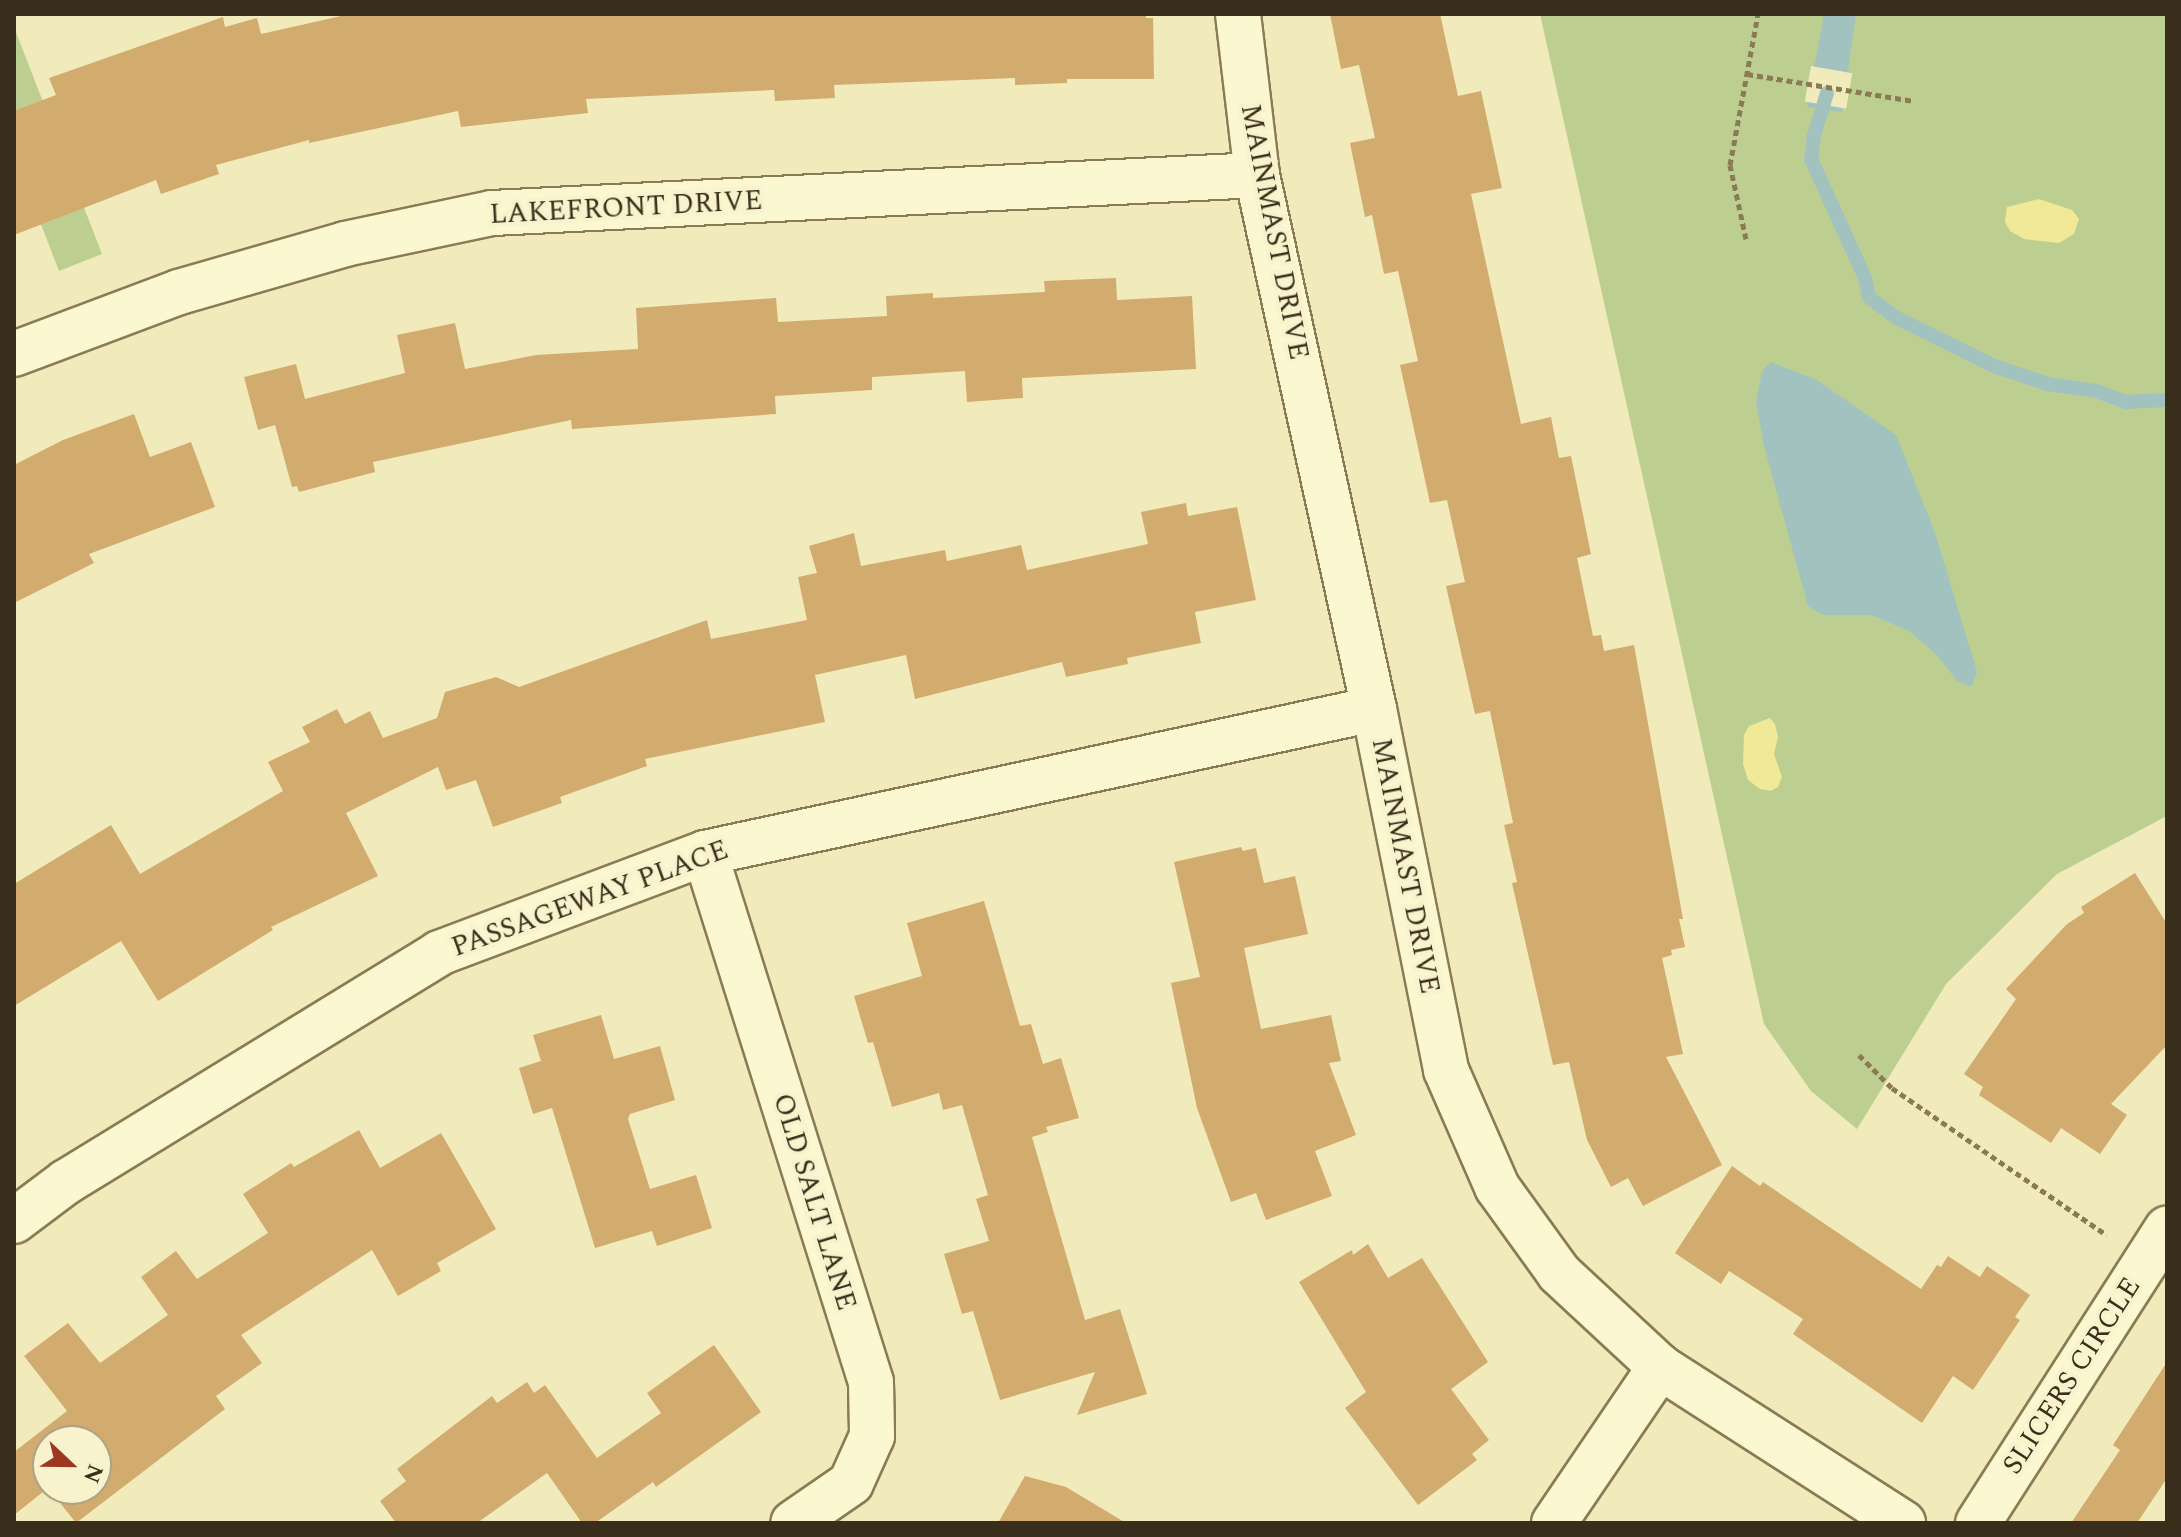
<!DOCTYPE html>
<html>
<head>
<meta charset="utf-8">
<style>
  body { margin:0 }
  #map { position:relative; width:2181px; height:1537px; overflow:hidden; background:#f1ebbc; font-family:Spectral,serif }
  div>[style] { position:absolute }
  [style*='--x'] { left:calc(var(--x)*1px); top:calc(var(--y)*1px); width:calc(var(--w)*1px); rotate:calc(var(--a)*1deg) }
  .green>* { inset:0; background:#bccf90 }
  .sand>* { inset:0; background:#f0e997 }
  .water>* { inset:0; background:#a1c2be }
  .pier>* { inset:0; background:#f1ebbc; transform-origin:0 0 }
  .stream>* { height:14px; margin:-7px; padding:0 7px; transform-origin:7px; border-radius:7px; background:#a1c2be }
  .building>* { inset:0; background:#d2ab6f }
  .path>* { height:5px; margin-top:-2.5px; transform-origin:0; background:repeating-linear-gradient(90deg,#8a7b55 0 6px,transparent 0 10px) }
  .roads { filter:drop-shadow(2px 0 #8a7b55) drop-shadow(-2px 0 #8a7b55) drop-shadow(0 2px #8a7b55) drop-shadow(0 -2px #8a7b55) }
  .street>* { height:44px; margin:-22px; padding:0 22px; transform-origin:22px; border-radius:22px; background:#fbf7d0 }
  span { translate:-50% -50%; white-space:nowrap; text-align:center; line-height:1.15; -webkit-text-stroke:8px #f8f3cc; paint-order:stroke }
  .street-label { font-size:28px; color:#382e1b }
  .frame { position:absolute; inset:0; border:16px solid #382e1b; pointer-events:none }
  .north { position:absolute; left:32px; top:1425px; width:80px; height:80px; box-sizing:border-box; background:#f8f3cc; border:2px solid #aba485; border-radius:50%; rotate:112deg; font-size:22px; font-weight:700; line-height:32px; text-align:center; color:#382e1b }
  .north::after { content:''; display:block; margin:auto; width:28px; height:36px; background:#9d3720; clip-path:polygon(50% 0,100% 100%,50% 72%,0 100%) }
</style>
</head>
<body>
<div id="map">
  <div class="green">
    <div style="clip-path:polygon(1540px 14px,2167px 14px,2167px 816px,2057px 874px,1946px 984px,1857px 1129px,1811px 1091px,1764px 1024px)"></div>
    <div style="clip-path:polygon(14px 27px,102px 254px,59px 271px,14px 154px)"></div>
  </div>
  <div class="sand">
    <div style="clip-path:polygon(2039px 199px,2072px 210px,2079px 219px,2074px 234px,2059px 243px,2024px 239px,2010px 231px,2005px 222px,2007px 207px)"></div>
    <div style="clip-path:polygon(1770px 718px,1775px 724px,1778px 737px,1774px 754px,1782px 777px,1778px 787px,1771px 791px,1760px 789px,1748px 780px,1743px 764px,1744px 735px,1749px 726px)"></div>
  </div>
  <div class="water">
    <div style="clip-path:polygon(1824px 14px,1856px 14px,1842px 112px,1807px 107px)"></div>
    <div style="clip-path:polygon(1771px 362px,1817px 380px,1896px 435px,1935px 533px,1977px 672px,1971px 687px,1957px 681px,1937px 655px,1909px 631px,1871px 615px,1823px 615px,1808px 606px,1764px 446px,1756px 402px,1762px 371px)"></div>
  </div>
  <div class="pier">
    <div style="left:1811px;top:66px;width:42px;height:36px;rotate:10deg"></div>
  </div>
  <div class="stream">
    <div style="--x:1827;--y:93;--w:45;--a:106.8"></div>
    <div style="--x:1814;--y:136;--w:23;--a:97"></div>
    <div style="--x:1811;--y:159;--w:131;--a:65.6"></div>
    <div style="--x:1865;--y:278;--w:19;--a:78"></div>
    <div style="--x:1869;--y:297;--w:35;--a:37"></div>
    <div style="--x:1897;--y:318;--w:108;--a:26.3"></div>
    <div style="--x:1994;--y:366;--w:57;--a:18.4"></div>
    <div style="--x:2048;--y:384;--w:49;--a:8.3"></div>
    <div style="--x:2096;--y:391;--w:32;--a:20"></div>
    <div style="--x:2126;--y:402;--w:41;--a:-2.8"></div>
  </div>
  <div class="building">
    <div style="clip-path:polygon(350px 14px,1146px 14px,1146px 18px,1153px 18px,1154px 79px,1067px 79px,1067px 83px,1015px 85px,1015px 78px,834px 85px,835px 98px,775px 101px,774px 90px,586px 99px,588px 113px,461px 127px,458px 111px,309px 143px,309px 140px,216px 165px,219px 174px,161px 194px,156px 180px,14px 235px,14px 111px,56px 95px,49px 78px,223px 17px,225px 27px,257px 18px,261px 34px)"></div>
    <div style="clip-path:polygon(1330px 14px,1440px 14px,1458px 96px,1481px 91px,1502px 188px,1471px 194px,1521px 424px,1551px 417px,1559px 458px,1571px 456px,1591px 554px,1577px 558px,1593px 636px,1601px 635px,1604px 651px,1634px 645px,1683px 919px,1679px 919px,1685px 947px,1671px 950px,1672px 955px,1662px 958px,1683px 1054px,1666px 1057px,1722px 1165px,1643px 1206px,1628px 1178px,1611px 1187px,1587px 1140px,1569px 1062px,1553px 1065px,1512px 883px,1517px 882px,1504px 825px,1513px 823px,1490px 711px,1475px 714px,1446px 586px,1465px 582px,1447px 500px,1430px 503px,1400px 365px,1418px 361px,1398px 271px,1384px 274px,1372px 215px,1365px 217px,1350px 143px,1375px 138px,1359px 65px,1341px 69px)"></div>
    <div style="clip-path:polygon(1116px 278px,1117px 300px,1192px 296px,1196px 369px,1022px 378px,1023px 398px,967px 402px,965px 371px,872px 377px,872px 390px,775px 396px,776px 414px,572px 429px,571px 420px,373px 462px,375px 472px,299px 492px,297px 486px,292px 487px,275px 425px,258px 430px,244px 377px,296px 364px,305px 399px,405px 373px,397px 335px,455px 323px,465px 369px,536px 355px,638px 349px,636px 308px,776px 298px,778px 322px,887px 316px,886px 296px,933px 293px,933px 298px,1045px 292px,1044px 281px)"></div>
    <div style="clip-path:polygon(134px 414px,150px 457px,191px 442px,215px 507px,89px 554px,94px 563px,14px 603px,14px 465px,63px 440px)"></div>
    <div style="clip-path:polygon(1186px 503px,1188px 516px,1237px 507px,1256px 600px,1195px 612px,1201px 643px,1127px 658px,1128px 664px,1066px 677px,1062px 662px,915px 699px,906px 655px,815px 675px,825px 722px,645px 759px,647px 766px,560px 797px,562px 803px,493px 827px,476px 780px,446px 790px,438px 767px,346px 813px,378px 876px,271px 927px,273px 930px,158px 1001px,121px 941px,14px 1006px,14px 884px,111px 825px,140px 874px,283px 791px,268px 762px,310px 742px,302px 727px,337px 709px,345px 724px,370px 711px,383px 738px,437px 718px,445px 692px,496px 677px,519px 687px,707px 620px,711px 639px,807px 620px,798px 577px,817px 573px,809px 546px,854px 533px,861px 566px,945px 550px,947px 561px,1021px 545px,1027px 570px,1148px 544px,1141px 512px)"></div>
    <div style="clip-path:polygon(1241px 847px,1243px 851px,1256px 848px,1264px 883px,1295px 876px,1308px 934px,1244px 948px,1261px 1029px,1331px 1015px,1341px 1061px,1329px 1063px,1356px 1135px,1315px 1151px,1332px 1196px,1266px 1220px,1256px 1193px,1231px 1202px,1197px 1108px,1171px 983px,1200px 977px,1174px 862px)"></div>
    <div style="clip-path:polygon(2135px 873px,2167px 924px,2167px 1045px,2111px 1104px,2127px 1115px,2100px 1154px,2061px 1128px,2051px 1143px,1979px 1095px,1983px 1087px,1964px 1074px,2016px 999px,2006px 989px,2067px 924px,2084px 913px,2081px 907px)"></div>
    <div style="clip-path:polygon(984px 901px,1020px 1026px,1031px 1024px,1043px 1064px,1061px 1058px,1079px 1118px,1046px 1127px,1048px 1132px,1032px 1137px,1085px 1320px,1120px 1309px,1147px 1394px,1077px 1415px,1095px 1372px,1000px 1400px,973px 1311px,962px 1314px,944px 1254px,989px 1241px,976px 1199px,988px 1195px,962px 1105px,943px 1110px,939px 1093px,892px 1107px,873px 1042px,868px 1043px,854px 996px,922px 976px,907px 923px)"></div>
    <div style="clip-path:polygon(601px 1015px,614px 1059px,660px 1046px,675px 1100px,630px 1114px,628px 1119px,650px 1189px,696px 1175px,712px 1228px,657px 1246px,652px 1231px,595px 1248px,552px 1108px,533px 1114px,519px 1068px,541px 1061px,533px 1035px)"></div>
    <div style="clip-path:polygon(359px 1130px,380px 1168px,441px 1133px,496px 1229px,437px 1263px,441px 1271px,398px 1296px,372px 1250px,241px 1335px,262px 1363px,216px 1396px,225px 1409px,76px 1523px,49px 1489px,96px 1489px,96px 1441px,48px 1441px,48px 1488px,14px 1515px,14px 1452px,67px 1411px,24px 1356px,68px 1323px,100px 1363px,168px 1315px,141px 1277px,176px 1251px,197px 1279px,268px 1233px,243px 1194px,291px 1163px,294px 1167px)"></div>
    <div style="clip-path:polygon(1732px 1166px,1760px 1186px,1763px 1182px,1921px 1289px,1937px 1265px,1941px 1267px,1948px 1256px,1980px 1277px,1987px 1266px,2030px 1295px,2015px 1317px,2020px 1320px,1973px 1390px,1953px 1376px,1922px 1423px,1793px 1334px,1803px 1319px,1729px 1271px,1721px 1284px,1675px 1253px)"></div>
    <div style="clip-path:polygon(1368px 1244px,1388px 1278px,1422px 1258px,1488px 1362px,1451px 1389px,1489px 1440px,1472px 1454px,1477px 1460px,1418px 1505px,1345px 1408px,1366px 1392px,1299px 1282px,1352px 1250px,1353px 1255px)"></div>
    <div style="clip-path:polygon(714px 1345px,761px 1412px,656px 1487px,653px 1482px,595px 1523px,582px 1523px,547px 1473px,477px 1523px,396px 1523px,380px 1501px,406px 1481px,397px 1469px,492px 1396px,497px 1403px,527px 1382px,534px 1393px,545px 1385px,597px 1458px,661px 1413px,647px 1393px)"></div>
    <div style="clip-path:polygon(2167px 1362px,2167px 1478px,2137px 1523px,2071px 1523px,2120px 1450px,2113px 1445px)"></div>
    <div style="clip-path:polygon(1025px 1476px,1066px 1487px,1126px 1523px,998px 1523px)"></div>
  </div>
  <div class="path">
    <div style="--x:1747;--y:74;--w:169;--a:9.2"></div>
    <div style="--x:1746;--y:239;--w:76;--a:-102.2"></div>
    <div style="--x:1730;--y:165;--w:154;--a:-79.5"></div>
    <div style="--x:1859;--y:1055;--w:47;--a:45"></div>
    <div style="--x:1892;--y:1088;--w:260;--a:34.4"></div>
  </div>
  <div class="roads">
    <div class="street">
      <div style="--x:1238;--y:14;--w:162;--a:83.3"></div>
      <div style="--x:1257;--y:175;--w:547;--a:77.64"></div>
      <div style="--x:1374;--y:709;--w:368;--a:78.7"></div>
      <div style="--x:1446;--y:1070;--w:128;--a:66.4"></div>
      <div style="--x:1497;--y:1187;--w:106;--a:54.2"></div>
      <div style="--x:1559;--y:1273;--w:138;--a:42.9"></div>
      <div style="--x:1660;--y:1367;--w:289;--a:32.7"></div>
      <div style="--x:14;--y:354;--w:176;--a:-20.6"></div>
      <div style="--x:179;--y:292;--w:173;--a:-16.1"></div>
      <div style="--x:345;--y:244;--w:150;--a:-11.9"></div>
      <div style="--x:492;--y:213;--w:766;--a:-2.84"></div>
      <div style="--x:705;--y:853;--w:554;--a:72.58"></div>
      <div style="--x:871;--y:1382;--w:54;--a:88.9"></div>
      <div style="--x:872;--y:1436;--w:51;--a:114.1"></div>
      <div style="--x:851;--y:1483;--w:70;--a:145.4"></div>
      <div style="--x:14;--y:1221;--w:65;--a:-36.9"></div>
      <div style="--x:66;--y:1182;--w:438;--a:-31.5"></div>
      <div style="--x:439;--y:953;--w:284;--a:-20.6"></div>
      <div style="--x:705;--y:853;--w:684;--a:-12.15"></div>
      <div style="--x:1554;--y:1523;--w:189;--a:-55.8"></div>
      <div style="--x:1978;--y:1523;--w:350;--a:-57.3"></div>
    </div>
  </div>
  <div class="street-label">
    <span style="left:626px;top:208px;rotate:-3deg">LAKEFRONT DRIVE</span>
    <span style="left:1274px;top:232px;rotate:79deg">MAINMAST DRIVE</span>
    <span style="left:1405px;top:866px;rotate:79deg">MAINMAST DRIVE</span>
    <span style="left:590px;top:899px;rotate:-20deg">PASSAGEWAY PLACE</span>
    <span style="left:814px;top:1202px;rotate:73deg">OLD SALT LANE</span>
    <span style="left:2072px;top:1376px;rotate:-57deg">SLICERS CIRCLE</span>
  </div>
  <div class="frame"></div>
  <div class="north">N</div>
</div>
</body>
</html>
